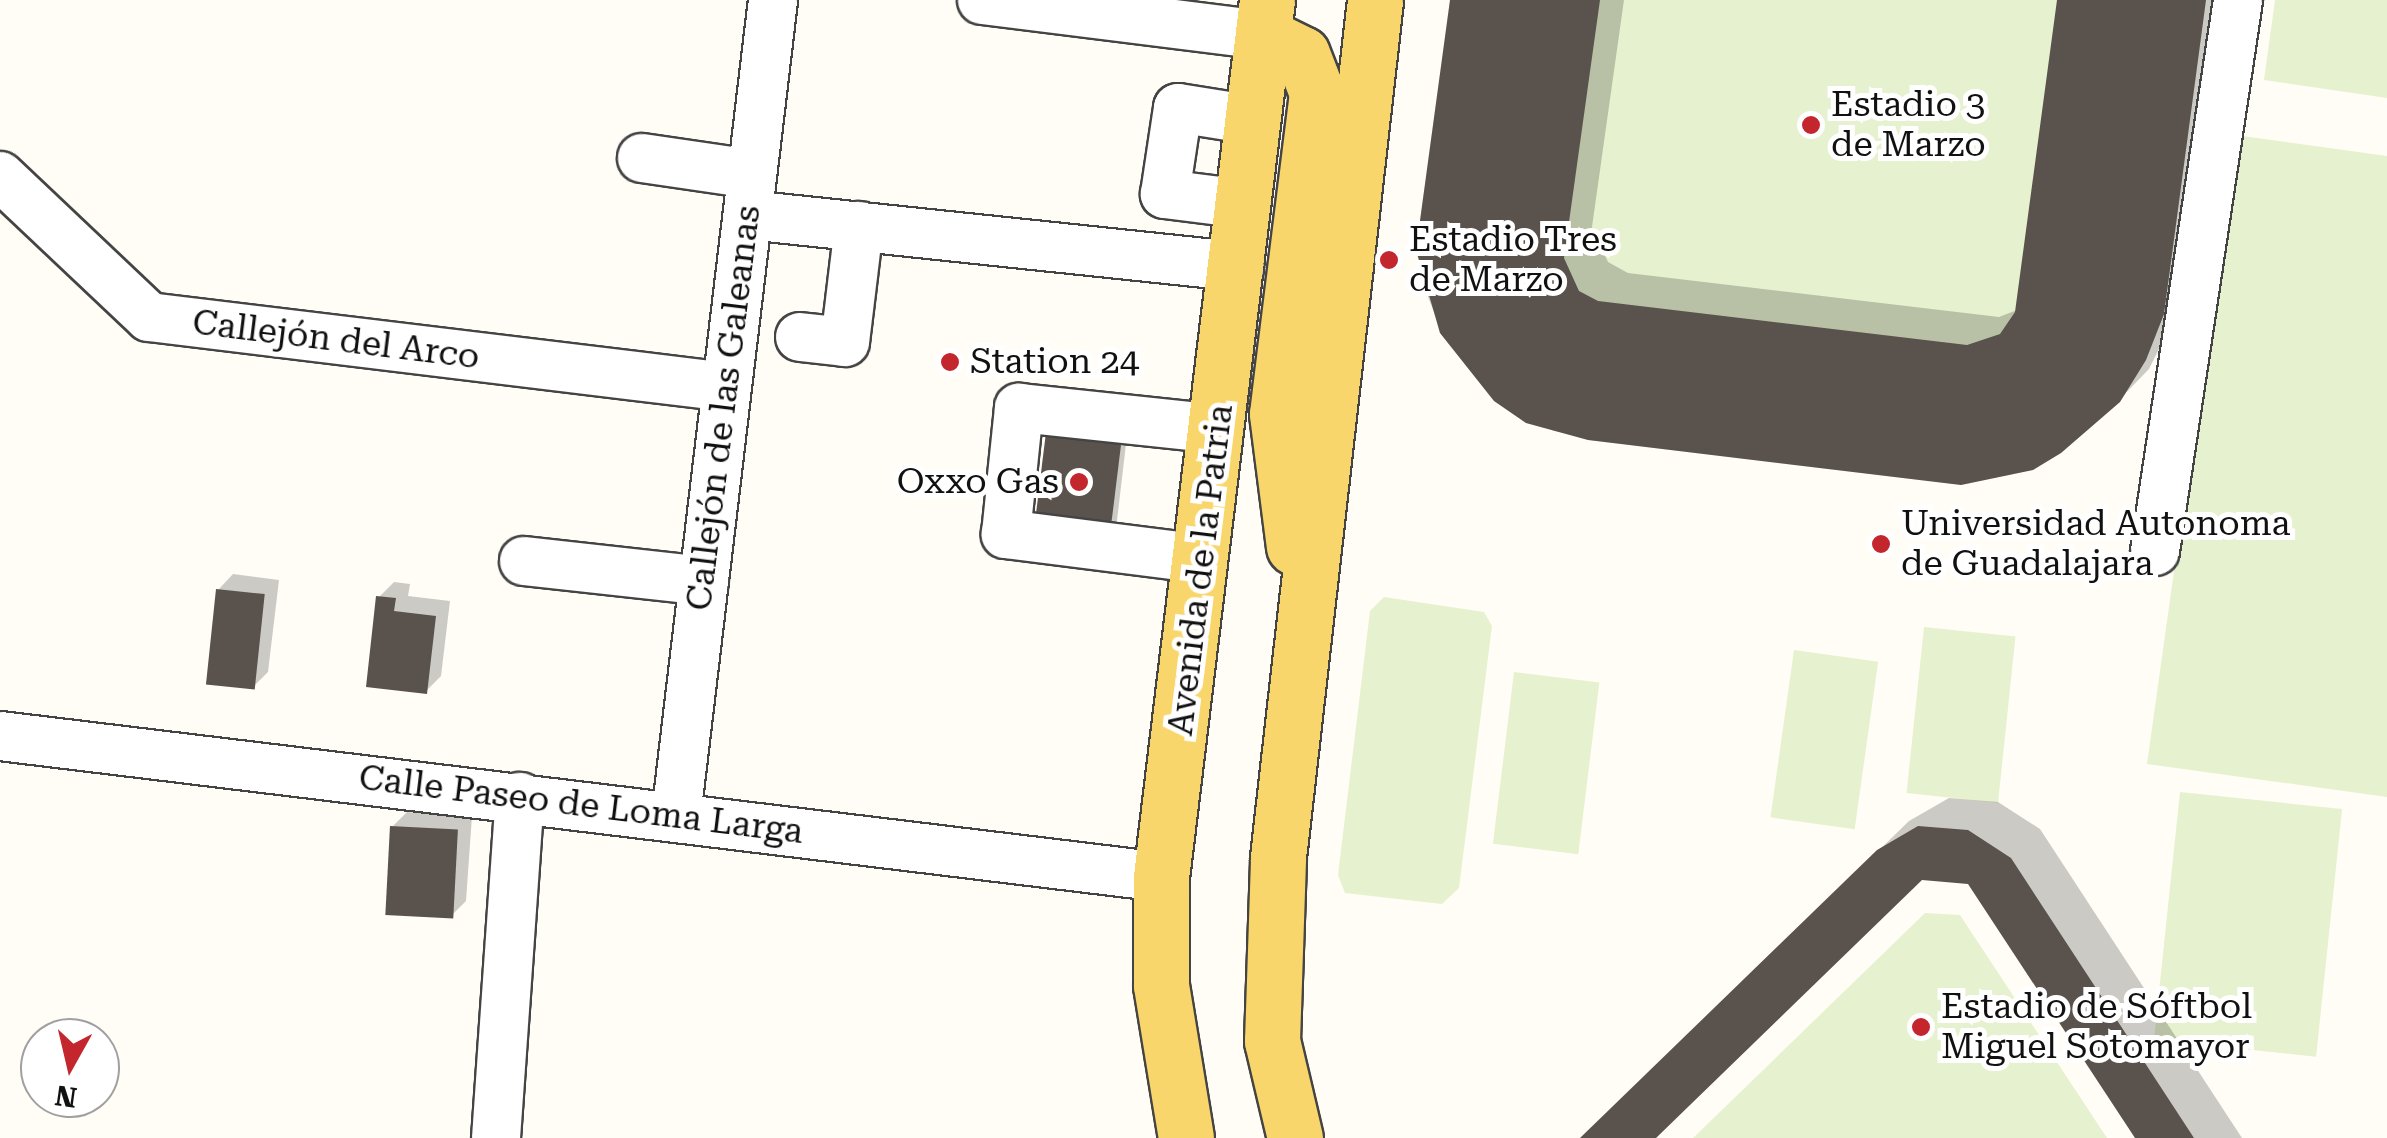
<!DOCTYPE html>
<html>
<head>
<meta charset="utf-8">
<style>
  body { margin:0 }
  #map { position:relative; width:2387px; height:1138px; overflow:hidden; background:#fffdf5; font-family:"Roboto Serif",serif }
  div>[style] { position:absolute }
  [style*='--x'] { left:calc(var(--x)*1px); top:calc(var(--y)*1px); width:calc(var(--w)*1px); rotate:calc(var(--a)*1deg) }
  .pitch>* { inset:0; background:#e6f2cf; transform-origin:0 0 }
  .shadow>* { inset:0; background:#0003 }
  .building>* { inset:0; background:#5a524d; transform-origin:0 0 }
  .roads { filter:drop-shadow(2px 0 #444) drop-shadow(-2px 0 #444) drop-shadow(0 2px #444) drop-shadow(0 -2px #444) }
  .minor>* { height:48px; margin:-24px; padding:0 24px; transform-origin:24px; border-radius:24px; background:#fff }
  .major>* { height:55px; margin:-27.5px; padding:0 27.5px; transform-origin:27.5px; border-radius:27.5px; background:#f9d66b }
  .dots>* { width:28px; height:28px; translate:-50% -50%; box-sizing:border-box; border:5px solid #fff; border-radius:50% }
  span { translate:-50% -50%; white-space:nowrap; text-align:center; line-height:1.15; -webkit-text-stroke:10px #fff; paint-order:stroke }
  .poi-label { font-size:35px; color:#111 }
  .left { translate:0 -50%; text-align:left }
  .right { translate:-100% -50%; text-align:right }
  .street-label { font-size:35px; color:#111 }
  .north { position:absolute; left:20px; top:1018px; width:100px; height:100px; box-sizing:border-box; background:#fff; border:2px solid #a0a0a0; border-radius:50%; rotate:188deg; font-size:28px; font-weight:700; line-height:40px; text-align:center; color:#111 }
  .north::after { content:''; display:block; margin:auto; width:35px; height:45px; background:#c4262e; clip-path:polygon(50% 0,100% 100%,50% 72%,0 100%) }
</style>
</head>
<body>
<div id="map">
  <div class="pitch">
    <div style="clip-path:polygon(1450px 0,2206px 0,2164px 314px,2146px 360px,2120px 402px,2061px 453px,2033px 470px,1961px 485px,1588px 440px,1526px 423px,1494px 401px,1440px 333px,1416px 250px)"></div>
    <div style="clip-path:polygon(2275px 0,2387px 0,2387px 98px,2264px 80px)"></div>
    <div style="clip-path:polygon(2235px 135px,2387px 156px,2387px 797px,2147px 764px)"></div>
    <div style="clip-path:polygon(1384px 597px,1484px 612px,1492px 626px,1459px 888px,1442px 904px,1345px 893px,1338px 875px,1370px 611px)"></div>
    <div style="left:1924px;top:627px;width:92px;height:167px;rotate:6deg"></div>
    <div style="left:1794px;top:650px;width:85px;height:169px;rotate:8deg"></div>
    <div style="left:1514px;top:672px;width:86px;height:173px;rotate:7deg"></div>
    <div style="left:2180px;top:792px;width:163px;height:249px;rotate:6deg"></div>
    <div style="clip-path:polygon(1925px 913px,1960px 915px,2107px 1138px,1693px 1138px)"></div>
  </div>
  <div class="shadow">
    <div style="clip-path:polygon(1453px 0,1624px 0,1592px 227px,1608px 262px,1628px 273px,1999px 317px,2017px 310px,2059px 0,2231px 0,2192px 282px,2149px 369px,2119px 400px,1961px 482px,1554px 431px,1495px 399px,1442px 332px,1428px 297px,1418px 250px)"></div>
    <div style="clip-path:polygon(1128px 427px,1116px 529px,1038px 528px)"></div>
    <div style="clip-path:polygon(233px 574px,279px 580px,268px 672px,253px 687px,218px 590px)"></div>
    <div style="clip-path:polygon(394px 582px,410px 584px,408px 596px,450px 601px,441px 676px,426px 691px,379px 597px)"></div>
    <div style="clip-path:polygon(1949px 798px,1998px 802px,2040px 829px,2242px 1138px,2138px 1138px,1970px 881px,1921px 877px,1652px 1138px,1583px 1138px,1909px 821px)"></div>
    <div style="clip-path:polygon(407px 812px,472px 816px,466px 901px,451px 916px,392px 827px)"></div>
  </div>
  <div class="building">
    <div style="clip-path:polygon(1450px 0,1600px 0,1564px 258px,1579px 291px,1598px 301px,1967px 345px,2000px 334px,2015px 312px,2057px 0,2206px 0,2164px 314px,2146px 360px,2120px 402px,2061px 453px,2033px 470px,1961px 485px,1588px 440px,1526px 423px,1494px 401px,1440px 333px,1416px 250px)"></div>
    <div style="left:1047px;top:424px;width:76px;height:107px;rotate:7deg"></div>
    <div style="left:216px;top:589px;width:49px;height:96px;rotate:6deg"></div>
    <div style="clip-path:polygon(376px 596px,396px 598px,394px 611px,436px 616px,427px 694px,366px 687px)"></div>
    <div style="left:390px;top:826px;width:68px;height:89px;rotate:3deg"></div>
    <div style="clip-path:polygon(1918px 826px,1968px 830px,2011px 858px,2194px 1138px,2135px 1138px,1968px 884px,1922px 880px,1656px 1138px,1580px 1138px,1877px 850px)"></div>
  </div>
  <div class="roads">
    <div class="minor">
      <div style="--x:982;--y:0;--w:283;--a:7.1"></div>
      <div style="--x:642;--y:158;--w:111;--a:8.3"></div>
      <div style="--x:0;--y:176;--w:205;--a:43.4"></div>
      <div style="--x:149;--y:317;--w:582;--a:6.91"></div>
      <div style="--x:1244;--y:204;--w:80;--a:-172.8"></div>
      <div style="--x:1165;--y:194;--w:87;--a:-81.4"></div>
      <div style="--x:1178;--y:108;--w:76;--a:9.1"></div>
      <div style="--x:748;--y:215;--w:494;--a:6"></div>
      <div style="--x:800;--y:337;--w:45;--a:6.3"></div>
      <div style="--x:845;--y:342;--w:117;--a:-83.1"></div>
      <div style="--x:2155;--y:551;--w:557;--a:-81.43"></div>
      <div style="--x:1203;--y:559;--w:199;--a:-172.8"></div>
      <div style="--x:1006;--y:534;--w:127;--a:-84.1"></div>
      <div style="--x:1019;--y:408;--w:201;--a:6"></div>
      <div style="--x:524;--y:561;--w:181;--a:6.3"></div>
      <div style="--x:0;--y:736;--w:1170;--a:6.92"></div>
      <div style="--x:676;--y:816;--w:822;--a:-83.22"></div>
      <div style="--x:496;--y:1138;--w:342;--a:-86"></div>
    </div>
    <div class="major">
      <div style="--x:1263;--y:35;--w:43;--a:26"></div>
      <div style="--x:1302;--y:54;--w:42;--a:69"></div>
      <div style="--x:1317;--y:93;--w:323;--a:97.1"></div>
      <div style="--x:1277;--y:414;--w:134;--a:82.7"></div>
      <div style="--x:1186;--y:1138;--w:155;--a:-99.3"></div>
      <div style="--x:1161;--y:985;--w:108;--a:-90"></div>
      <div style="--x:1161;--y:877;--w:883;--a:-83.11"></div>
      <div style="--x:1295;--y:1138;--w:100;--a:-103.3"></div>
      <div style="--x:1272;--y:1041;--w:184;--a:-88.1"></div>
      <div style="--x:1278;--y:857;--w:862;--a:-83.54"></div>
    </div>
  </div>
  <div class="dots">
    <div style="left:1811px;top:125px;background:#c4262e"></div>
    <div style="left:1389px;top:260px;background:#c4262e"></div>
    <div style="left:950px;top:362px;background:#c4262e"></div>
    <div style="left:1079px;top:482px;background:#c4262e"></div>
    <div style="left:1881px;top:544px;background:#c4262e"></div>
    <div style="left:1921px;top:1027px;background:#c4262e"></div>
  </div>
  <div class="poi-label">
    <span class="left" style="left:1831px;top:125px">Estadio 3<br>de Marzo</span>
    <span class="left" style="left:1409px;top:260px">Estadio Tres<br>de Marzo</span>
    <span class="left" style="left:970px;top:362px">Station 24</span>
    <span class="right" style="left:1059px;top:482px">Oxxo Gas</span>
    <span class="left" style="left:1901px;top:544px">Universidad Autonoma<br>de Guadalajara</span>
    <span class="left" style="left:1941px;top:1027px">Estadio de Sóftbol<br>Miguel Sotomayor</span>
  </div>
  <div class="street-label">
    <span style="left:336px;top:340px;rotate:7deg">Callejón del Arco</span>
    <span style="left:724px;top:408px;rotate:-83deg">Callejón de las Galeanas</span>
    <span style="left:1201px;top:570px;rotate:-83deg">Avenida de la Patria</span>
    <span style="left:581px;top:805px;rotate:7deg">Calle Paseo de Loma Larga</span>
  </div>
  <div class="north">N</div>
</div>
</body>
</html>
